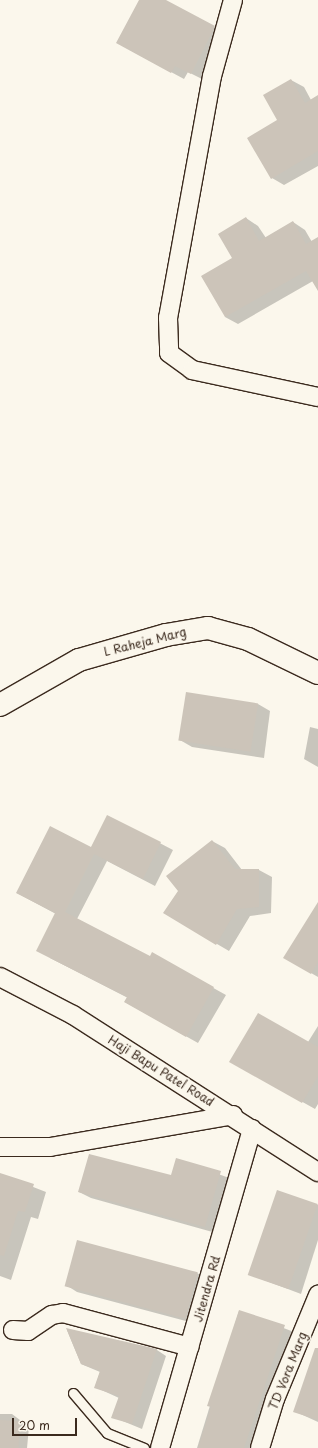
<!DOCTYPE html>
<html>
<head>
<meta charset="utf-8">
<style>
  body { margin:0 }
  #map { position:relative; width:318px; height:1448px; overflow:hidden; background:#fbf7ec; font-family:"Playpen Sans",sans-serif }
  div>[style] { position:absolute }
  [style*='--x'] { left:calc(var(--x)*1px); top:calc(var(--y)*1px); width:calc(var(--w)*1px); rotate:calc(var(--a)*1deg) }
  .shadow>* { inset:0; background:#0003 }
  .building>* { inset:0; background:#ccc4b9; transform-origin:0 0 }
  .roads { filter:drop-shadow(1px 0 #3b2a1e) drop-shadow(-1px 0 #3b2a1e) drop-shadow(0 1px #3b2a1e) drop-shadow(0 -1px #3b2a1e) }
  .service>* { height:9px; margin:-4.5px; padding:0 4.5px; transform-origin:4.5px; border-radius:4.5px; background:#fbf7ec }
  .minor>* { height:18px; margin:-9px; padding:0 9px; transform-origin:9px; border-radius:9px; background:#fbf7ec }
  .tertiary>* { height:22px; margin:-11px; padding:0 11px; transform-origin:11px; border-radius:11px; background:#fbf7ec }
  span { translate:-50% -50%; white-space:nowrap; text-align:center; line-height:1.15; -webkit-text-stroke:3.5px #fbf7ec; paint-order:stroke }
  .street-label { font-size:12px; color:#3b2a1e }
  .scale { position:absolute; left:12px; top:1418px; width:65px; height:18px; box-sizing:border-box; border:2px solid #3b2a1e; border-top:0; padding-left:5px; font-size:12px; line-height:14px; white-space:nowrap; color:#3b2a1e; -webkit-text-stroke:3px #fbf7ec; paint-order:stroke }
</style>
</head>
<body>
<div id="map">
  <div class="shadow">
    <div style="clip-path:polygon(140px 0,164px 0,227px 34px,204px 80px,188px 72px,184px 79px,130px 50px)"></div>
    <div style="clip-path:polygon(291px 80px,304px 87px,311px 100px,318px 96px,318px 166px,284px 185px,272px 178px,279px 120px)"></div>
    <div style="clip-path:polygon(246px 218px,258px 226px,266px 238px,293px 222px,305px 230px,312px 242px,318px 238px,318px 289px,313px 281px,238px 324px,225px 317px,233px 258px)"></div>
    <div style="clip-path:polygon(258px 704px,270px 711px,264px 758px,192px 747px,180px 740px)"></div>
    <div style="clip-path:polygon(310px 727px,318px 729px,318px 767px,304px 759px)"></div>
    <div style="clip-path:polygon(108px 816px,173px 850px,155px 886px,107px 861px,77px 919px,150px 957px,152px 954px,226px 995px,198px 1043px,125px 1002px,128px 998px,50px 958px,56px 914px,17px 893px,91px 848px)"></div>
    <div style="clip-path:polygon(212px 841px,225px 848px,242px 870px,259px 870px,272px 877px,271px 913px,250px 916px,229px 951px,164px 913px)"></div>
    <div style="clip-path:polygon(318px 919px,318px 977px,285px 958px)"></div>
    <div style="clip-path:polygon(318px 1026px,318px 1104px,315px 1109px,231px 1062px,308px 1042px)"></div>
    <div style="clip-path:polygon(177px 1159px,232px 1179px,216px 1233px,91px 1198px,79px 1192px,172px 1177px)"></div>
    <div style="clip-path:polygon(0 1174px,46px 1192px,38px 1219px,31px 1217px,11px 1280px,0 1276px)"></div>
    <div style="clip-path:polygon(278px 1192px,318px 1205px,318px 1240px,301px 1294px,251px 1275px)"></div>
    <div style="clip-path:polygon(197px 1273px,208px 1280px,197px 1324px,77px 1292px,66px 1285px)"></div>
    <div style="clip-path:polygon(239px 1311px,294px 1332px,260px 1448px,197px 1448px)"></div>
    <div style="clip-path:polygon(67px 1330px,157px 1350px,166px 1356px,142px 1429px,113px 1417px,119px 1398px,95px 1387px,100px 1372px,81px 1364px)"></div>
    <div style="clip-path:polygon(318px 1352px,318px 1422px,294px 1411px)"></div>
    <div style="clip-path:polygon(0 1414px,12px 1414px,29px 1427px,27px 1448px,0 1448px)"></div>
  </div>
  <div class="building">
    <div style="clip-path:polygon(139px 0,166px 0,215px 26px,191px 74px,175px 66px,171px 73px,116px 43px)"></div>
    <div style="clip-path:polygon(291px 79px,305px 103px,318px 95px,318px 151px,271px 179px,247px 138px,277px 120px,263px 95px)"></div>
    <div style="clip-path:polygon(246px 217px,259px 241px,293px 221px,306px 244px,318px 237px,318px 291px,306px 271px,225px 317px,201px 276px,232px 258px,218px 234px)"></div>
    <div style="left:186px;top:692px;width:73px;height:49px;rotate:9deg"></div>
    <div style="clip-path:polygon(107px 815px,161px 842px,143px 879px,94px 854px,65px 912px,150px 956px,152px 952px,214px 987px,186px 1037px,124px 1002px,127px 997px,36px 951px,55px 913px,16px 893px,50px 826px,91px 847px)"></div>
    <div style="clip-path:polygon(212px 840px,235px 869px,259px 869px,259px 907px,237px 909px,216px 945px,163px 913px,178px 891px,166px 876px)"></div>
    <div style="clip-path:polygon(318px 902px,318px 962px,311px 974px,283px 958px)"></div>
    <div style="clip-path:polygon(258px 1013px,318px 1047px,318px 1076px,302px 1103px,229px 1062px)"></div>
    <div style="clip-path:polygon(89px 1154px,171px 1175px,176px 1158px,221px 1171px,205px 1227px,78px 1192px)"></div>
    <div style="clip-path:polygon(0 1173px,34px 1184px,25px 1212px,18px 1211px,4px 1256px,0 1255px)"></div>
    <div style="left:277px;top:1190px;width:43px;height:90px;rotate:19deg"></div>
    <div style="left:77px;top:1240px;width:125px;height:48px;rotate:15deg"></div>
    <div style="clip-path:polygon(239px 1310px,285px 1325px,244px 1448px,198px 1448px,211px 1407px,207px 1406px)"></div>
    <div style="clip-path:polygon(66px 1328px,157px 1349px,132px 1424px,111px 1418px,119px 1396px,94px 1388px,100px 1371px,81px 1364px)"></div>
    <div style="clip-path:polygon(315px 1348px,318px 1348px,318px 1420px,293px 1412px)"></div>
    <div style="left:0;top:1420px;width:20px;height:28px;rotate:3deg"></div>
  </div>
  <div class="roads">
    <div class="service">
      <div style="--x:73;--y:1393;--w:52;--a:49.6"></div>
      <div style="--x:107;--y:1433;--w:40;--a:22"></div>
    </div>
    <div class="minor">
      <div style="--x:233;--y:0;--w:79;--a:105.4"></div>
      <div style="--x:212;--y:76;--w:246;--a:100.3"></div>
      <div style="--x:168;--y:318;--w:35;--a:88"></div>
      <div style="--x:169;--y:353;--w:29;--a:36"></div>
      <div style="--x:192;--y:370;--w:129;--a:12.1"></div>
      <div style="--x:0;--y:977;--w:82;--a:27.5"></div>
      <div style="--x:73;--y:1015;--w:291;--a:32.7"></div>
      <div style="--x:0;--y:1147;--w:50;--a:0"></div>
      <div style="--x:50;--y:1147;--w:186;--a:-9.9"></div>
      <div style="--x:13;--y:1330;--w:15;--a:4"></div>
      <div style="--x:28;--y:1331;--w:29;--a:-34"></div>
      <div style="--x:52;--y:1315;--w:11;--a:-10"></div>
      <div style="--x:63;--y:1313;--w:131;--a:15"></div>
      <div style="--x:160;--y:1448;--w:332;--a:-73.9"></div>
      <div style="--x:260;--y:1448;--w:51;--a:-73"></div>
      <div style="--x:275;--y:1399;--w:113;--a:-67.5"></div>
    </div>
    <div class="tertiary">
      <div style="--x:0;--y:705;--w:91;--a:-29.7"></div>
      <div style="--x:79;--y:660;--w:91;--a:-16"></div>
      <div style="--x:166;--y:635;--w:43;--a:-9.5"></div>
      <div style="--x:208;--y:628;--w:41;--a:15.4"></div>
      <div style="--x:248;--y:639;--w:78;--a:25.9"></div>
    </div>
  </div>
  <div class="street-label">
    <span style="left:145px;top:642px;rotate:-14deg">L Raheja Marg</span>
    <span style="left:161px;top:1071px;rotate:32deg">Haji Bapu Patel Road</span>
    <span style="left:207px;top:1289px;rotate:-74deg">Jitendra Rd</span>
    <span style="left:288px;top:1371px;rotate:-68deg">TD Vora Marg</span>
  </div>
  <div class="scale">20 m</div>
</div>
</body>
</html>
